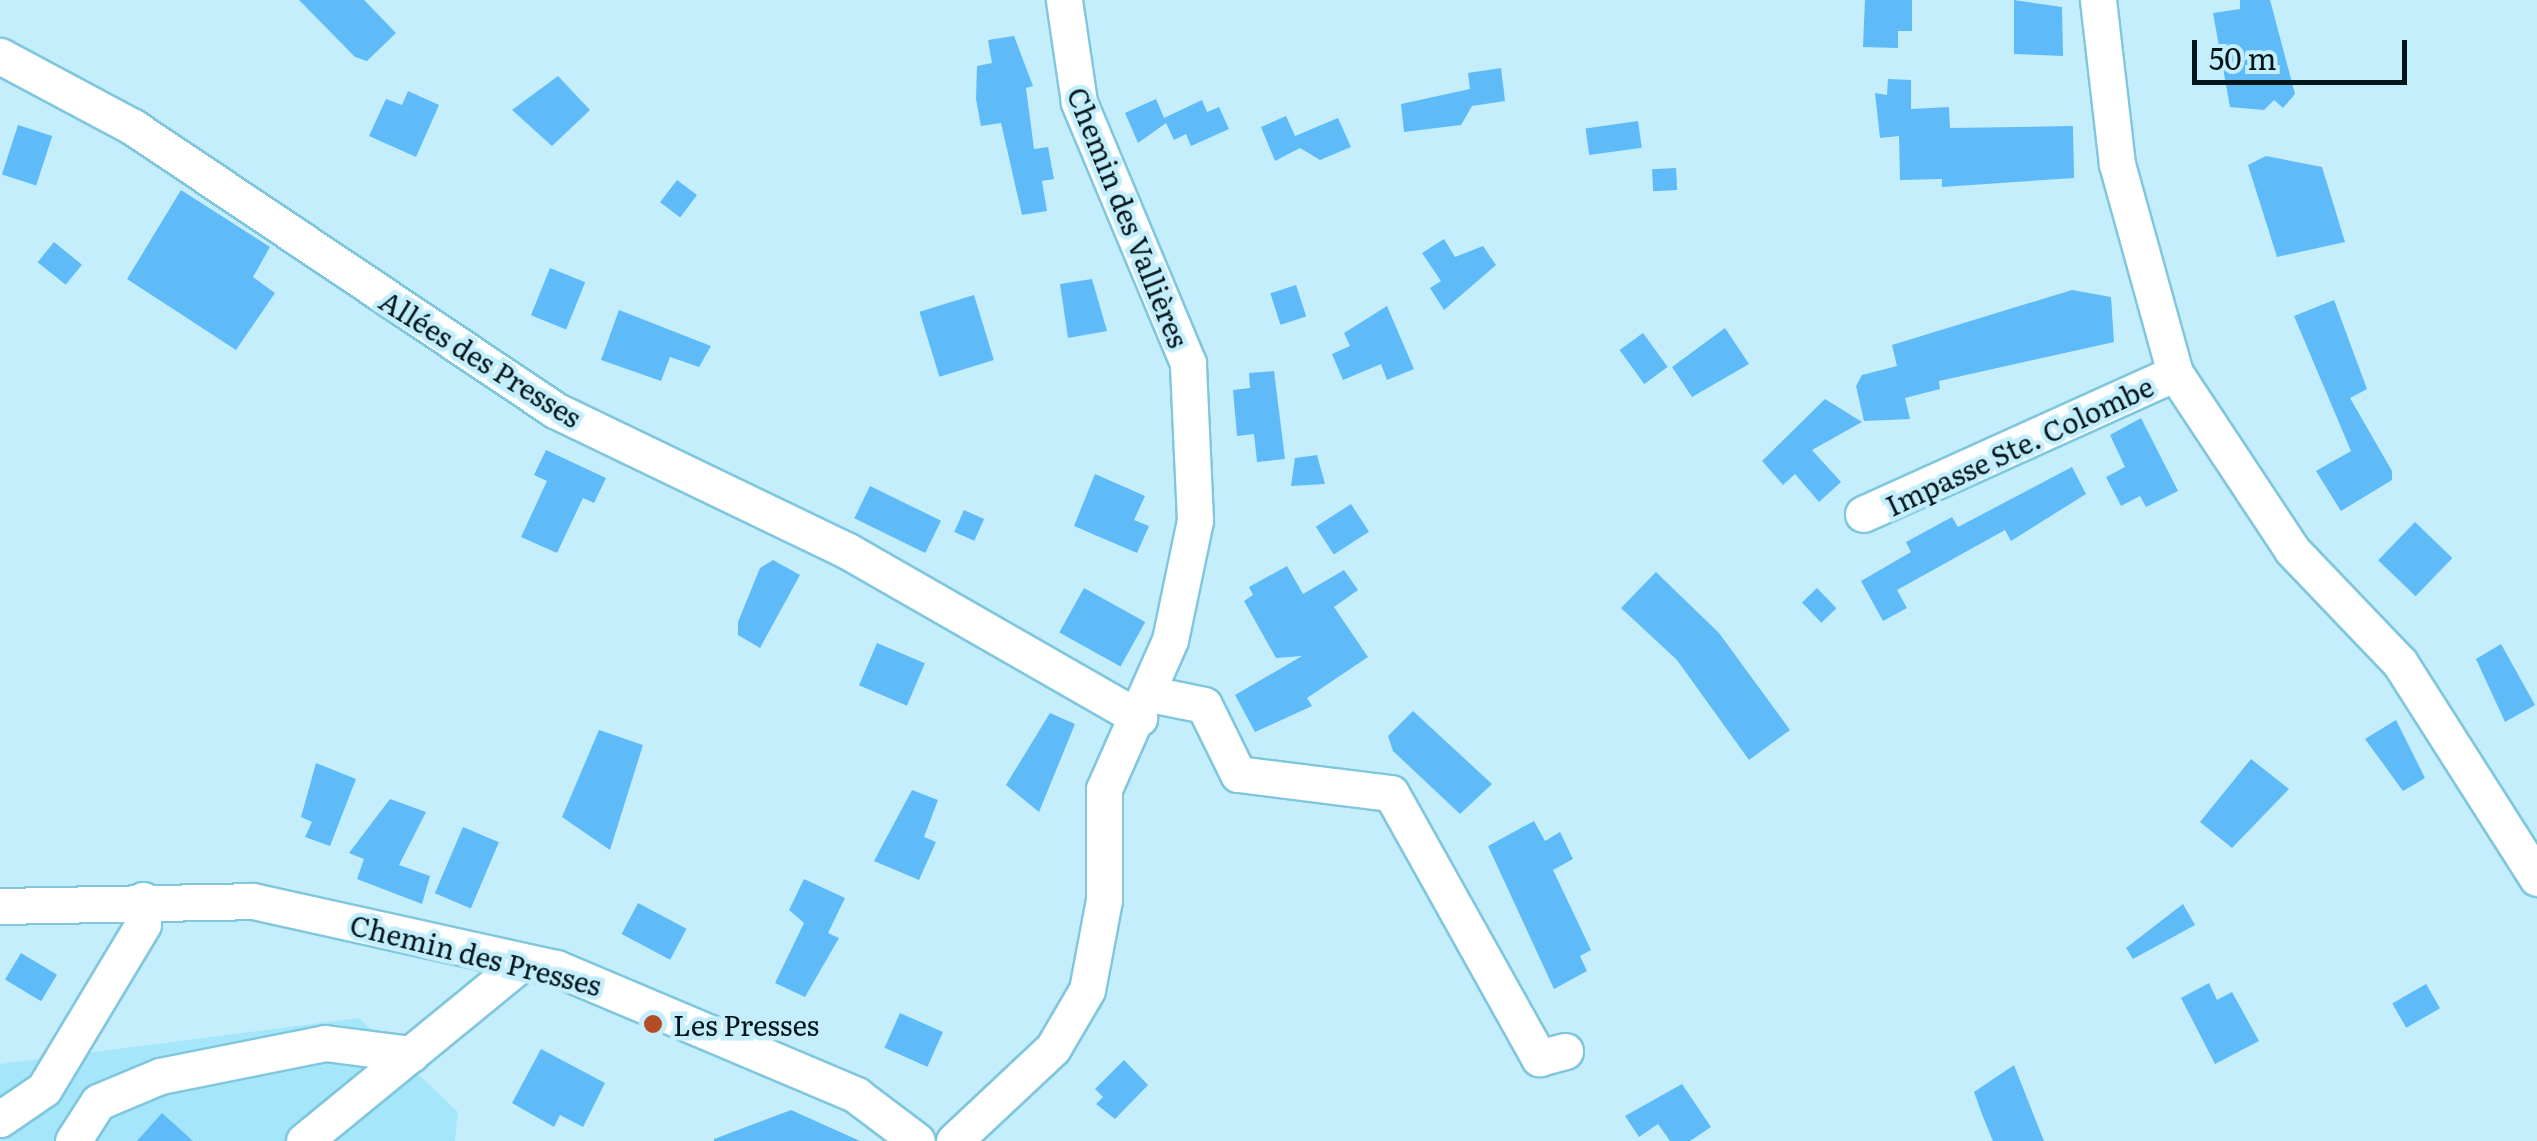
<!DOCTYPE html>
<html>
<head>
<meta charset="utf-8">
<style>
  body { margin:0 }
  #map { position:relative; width:2537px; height:1141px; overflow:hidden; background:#c4eefc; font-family:Literata,serif }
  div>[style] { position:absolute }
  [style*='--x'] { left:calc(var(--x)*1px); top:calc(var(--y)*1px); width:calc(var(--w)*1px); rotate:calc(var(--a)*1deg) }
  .built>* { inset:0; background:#a6e6fb }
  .building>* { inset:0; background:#5fbbf8; transform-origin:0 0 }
  .roads { filter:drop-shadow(2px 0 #80c7de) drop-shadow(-2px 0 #80c7de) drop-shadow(0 2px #80c7de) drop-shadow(0 -2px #80c7de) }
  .minor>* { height:35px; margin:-17.5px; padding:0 17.5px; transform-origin:17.5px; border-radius:17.5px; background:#fff }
  .dots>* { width:28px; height:28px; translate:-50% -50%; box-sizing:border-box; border:5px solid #c4eefc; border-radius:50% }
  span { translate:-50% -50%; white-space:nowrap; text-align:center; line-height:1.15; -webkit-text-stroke:9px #c4eefc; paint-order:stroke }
  .street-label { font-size:28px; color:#01151b }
  .poi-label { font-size:28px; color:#01151b }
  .left { translate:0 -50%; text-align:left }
  .scale { position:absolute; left:2192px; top:40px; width:215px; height:45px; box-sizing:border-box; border:5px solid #01151b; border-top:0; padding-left:12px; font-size:30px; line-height:35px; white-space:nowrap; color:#01151b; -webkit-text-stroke:8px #c4eefc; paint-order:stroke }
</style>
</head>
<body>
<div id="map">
  <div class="built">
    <div style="clip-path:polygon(359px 1018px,458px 1112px,455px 1141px,0 1141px,0 1064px)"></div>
  </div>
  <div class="building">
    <div style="clip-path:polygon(299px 0,364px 0,396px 33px,367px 61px,355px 57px)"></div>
    <div style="clip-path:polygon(1865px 0,1912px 0,1912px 31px,1898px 31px,1898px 48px,1863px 47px)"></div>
    <div style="clip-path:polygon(2014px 0,2062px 7px,2063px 56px,2014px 54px)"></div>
    <div style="clip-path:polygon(2240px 0,2270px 0,2295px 94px,2283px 108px,2274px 100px,2264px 110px,2230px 107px,2213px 13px,2240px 9px)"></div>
    <div style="clip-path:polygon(1014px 36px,1033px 86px,1026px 88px,1034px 149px,1048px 147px,1054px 179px,1042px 181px,1047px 211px,1022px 215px,1001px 123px,981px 126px,976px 99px,977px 66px,992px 63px,988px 40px)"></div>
    <div style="clip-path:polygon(1501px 68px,1505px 101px,1472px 106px,1461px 125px,1404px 132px,1401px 104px,1470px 89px,1468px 73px)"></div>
    <div style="clip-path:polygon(558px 76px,590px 110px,552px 146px,512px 110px)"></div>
    <div style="clip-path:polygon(1888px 79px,1911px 80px,1911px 109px,1949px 107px,1950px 128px,2073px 126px,2074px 178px,1942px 187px,1942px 179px,1900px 180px,1899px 136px,1880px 138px,1875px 93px,1887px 95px)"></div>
    <div style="clip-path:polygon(408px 91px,439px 105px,416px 157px,369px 136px,386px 99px,402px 105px)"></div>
    <div style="clip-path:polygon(1156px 99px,1164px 118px,1202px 100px,1207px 112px,1219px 107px,1229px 129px,1191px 146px,1186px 134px,1174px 140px,1166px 123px,1138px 143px,1125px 113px)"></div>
    <div style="clip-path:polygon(1286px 116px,1295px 136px,1338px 118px,1351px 147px,1320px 160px,1300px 148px,1275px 161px,1261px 127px)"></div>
    <div style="left:1638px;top:121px;width:27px;height:53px;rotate:82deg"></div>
    <div style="left:18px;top:125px;width:36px;height:52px;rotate:18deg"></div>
    <div style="clip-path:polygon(2266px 156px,2322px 167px,2345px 242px,2277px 257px,2248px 165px)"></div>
    <div style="left:1676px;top:168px;width:22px;height:24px;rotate:87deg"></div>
    <div style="left:677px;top:180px;width:25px;height:28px;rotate:37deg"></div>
    <div style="clip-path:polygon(181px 190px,270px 247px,253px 277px,275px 293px,236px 350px,127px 279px)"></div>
    <div style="clip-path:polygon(1444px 239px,1455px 257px,1483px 246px,1496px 265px,1444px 310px,1430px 288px,1441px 281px,1422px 253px)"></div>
    <div style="left:54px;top:242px;width:36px;height:26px;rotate:39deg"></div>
    <div style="left:550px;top:268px;width:38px;height:51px;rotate:22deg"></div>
    <div style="clip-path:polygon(1092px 279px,1107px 331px,1068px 338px,1060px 284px)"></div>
    <div style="left:1296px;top:285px;width:33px;height:27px;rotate:72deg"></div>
    <div style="clip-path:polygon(2072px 290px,2111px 297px,2114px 342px,1939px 381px,1940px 389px,1905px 398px,1910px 419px,1864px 421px,1856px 386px,1862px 375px,1897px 366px,1892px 345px)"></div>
    <div style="left:974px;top:295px;width:68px;height:57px;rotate:73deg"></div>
    <div style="clip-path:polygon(2334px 300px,2367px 389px,2350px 398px,2392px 471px,2392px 480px,2341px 511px,2316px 471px,2351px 451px,2294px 316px)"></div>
    <div style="clip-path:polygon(1387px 306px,1414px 369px,1387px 380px,1381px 364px,1343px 380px,1332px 354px,1350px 346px,1344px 333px)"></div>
    <div style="clip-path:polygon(619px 310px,711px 346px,699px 367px,670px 357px,661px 381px,601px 360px)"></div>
    <div style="clip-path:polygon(1725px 328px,1749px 364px,1692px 397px,1672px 367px)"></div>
    <div style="left:1643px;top:333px;width:42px;height:29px;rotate:54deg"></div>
    <div style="clip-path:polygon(1274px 371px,1285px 459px,1257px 462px,1254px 434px,1237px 436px,1233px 390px,1250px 388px,1249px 373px)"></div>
    <div style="clip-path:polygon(1825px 399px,1862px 422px,1812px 450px,1841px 482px,1819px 502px,1795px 474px,1783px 485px,1762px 461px)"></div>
    <div style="clip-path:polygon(2141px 418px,2178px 491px,2146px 507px,2140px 496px,2121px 506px,2106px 477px,2125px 467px,2110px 435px)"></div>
    <div style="clip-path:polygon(546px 450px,606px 478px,594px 503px,583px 498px,557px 553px,521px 537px,547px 481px,534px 475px)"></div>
    <div style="clip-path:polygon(1317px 455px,1325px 484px,1291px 486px,1295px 458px)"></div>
    <div style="clip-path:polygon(2072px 467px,2086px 494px,2011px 541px,2005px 530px,1897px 590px,1907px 608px,1883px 621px,1861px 581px,1911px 552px,1906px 542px,1952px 517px,1958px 527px)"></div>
    <div style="clip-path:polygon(1095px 474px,1145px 496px,1134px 520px,1149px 526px,1137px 553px,1074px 526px)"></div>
    <div style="left:870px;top:486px;width:79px;height:36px;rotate:26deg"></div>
    <div style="left:1351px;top:504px;width:33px;height:42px;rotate:57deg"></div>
    <div style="left:964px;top:510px;width:22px;height:24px;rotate:24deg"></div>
    <div style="left:2415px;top:522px;width:52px;height:53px;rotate:44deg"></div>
    <div style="clip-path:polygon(773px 560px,800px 575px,760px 648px,738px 635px,738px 622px,760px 568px)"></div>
    <div style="clip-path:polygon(1287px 566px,1303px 594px,1344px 570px,1358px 590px,1334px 607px,1368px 657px,1307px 698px,1312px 706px,1255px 732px,1235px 695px,1302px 656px,1276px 658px,1244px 601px,1253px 595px,1249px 587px)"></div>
    <div style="clip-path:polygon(1656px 572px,1719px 633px,1790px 730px,1749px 760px,1677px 660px,1621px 608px)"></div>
    <div style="left:1084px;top:588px;width:70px;height:51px;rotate:29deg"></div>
    <div style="left:1817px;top:588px;width:28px;height:21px;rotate:46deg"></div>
    <div style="left:877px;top:643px;width:52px;height:46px;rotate:23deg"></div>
    <div style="clip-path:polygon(2501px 644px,2535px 705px,2505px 722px,2476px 659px)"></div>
    <div style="clip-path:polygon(1413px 711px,1492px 784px,1460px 814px,1393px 751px,1388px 736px)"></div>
    <div style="clip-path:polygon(1050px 713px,1075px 724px,1039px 812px,1006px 785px)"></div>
    <div style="clip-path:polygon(2396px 720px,2425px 778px,2403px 791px,2365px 739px)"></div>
    <div style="clip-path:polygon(599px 730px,643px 745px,610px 850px,562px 817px)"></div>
    <div style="clip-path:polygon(2251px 759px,2289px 789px,2232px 848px,2200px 822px)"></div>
    <div style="clip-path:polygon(316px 763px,356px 779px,330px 846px,305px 837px,312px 822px,301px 817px)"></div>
    <div style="clip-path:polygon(912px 790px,938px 800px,924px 837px,936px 842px,919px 880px,874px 861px)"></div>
    <div style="clip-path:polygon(390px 799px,426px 812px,399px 865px,430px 876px,422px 904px,357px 879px,364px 859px,349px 853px)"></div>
    <div style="clip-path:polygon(1534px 821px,1545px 841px,1560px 832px,1573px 859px,1553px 870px,1591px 950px,1580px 956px,1587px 971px,1554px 989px,1488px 846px)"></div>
    <div style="left:463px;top:827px;width:39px;height:72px;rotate:23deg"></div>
    <div style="clip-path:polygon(804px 879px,845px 898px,828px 933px,839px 938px,805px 997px,775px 983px,804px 923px,789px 910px)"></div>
    <div style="left:638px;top:903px;width:55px;height:35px;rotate:28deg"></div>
    <div style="clip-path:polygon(2183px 904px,2195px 925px,2133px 959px,2126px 948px)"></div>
    <div style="left:21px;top:953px;width:42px;height:31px;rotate:31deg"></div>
    <div style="clip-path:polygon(2209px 983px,2217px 1000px,2232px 992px,2259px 1041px,2215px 1064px,2181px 998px)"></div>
    <div style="left:2426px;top:984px;width:28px;height:39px;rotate:60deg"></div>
    <div style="left:900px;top:1013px;width:47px;height:38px;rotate:24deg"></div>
    <div style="clip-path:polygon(541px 1049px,605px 1083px,583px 1127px,560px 1115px,554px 1127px,512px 1103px)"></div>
    <div style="clip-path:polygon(1124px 1060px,1148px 1085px,1115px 1119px,1096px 1104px,1103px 1097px,1095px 1089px)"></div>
    <div style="clip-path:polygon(2014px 1065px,2036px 1121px,2044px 1141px,1993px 1141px,1983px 1117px,1974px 1092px)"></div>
    <div style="clip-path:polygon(1682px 1084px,1711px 1127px,1690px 1141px,1670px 1141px,1658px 1124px,1639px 1137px,1625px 1116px)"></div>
    <div style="clip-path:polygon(791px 1110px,860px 1141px,714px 1141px,714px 1139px)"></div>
    <div style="clip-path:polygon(162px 1113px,193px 1141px,137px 1141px)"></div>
  </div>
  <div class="roads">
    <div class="minor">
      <div style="--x:2098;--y:0;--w:165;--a:83.4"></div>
      <div style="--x:2117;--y:164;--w:217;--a:74.5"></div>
      <div style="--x:2175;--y:373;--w:212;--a:56.5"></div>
      <div style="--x:2292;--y:550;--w:156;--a:46.3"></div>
      <div style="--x:2400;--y:663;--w:255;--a:57.5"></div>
      <div style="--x:0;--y:56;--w:151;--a:28.1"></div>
      <div style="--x:133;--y:127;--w:508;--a:33.85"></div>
      <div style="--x:555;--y:410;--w:323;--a:25.7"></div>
      <div style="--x:846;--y:550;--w:338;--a:29.8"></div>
      <div style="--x:1863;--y:514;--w:342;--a:-24.3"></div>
      <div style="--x:1150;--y:694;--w:55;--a:11.5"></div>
      <div style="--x:1204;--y:705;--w:77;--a:63.8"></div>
      <div style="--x:1238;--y:774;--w:154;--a:7.1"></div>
      <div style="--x:1391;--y:793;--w:304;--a:60.8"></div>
      <div style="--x:1539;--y:1058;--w:27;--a:-15"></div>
      <div style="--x:0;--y:906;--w:253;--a:-1.1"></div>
      <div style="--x:253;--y:901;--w:310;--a:12.5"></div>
      <div style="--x:556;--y:968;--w:326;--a:22.9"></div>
      <div style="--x:856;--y:1095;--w:76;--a:37"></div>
      <div style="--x:0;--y:1119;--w:53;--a:-34.3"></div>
      <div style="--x:44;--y:1089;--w:192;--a:-59"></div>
      <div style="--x:143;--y:924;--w:24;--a:-90"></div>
      <div style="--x:73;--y:1141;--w:46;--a:-57.3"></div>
      <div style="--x:98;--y:1102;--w:67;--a:-22.8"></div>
      <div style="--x:160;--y:1076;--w:168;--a:-11.3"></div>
      <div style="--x:325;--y:1043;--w:87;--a:7.3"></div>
      <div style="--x:304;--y:1141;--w:279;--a:-39.3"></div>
      <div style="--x:954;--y:1141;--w:136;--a:-43.2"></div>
      <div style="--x:1053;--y:1048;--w:67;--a:-59.6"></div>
      <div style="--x:1087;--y:990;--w:92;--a:-79.3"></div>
      <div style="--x:1104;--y:900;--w:111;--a:-90"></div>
      <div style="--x:1104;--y:789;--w:163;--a:-66.1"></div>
      <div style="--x:1170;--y:640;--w:123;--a:-78.2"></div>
      <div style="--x:1195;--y:520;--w:157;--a:-92.6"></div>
      <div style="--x:1188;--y:363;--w:283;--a:-112.7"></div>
      <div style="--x:1079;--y:102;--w:103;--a:-98.4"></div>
    </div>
  </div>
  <div class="dots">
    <div style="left:653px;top:1024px;background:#b44d25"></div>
  </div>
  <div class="street-label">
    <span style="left:1129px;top:217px;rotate:68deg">Chemin des Vallières</span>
    <span style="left:481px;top:358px;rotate:32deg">Allées des Presses</span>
    <span style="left:2019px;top:445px;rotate:-25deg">Impasse Ste. Colombe</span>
    <span style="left:476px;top:954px;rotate:14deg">Chemin des Presses</span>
  </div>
  <div class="poi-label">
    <span class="left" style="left:673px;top:1024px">Les Presses</span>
  </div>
  <div class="scale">50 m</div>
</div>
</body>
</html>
